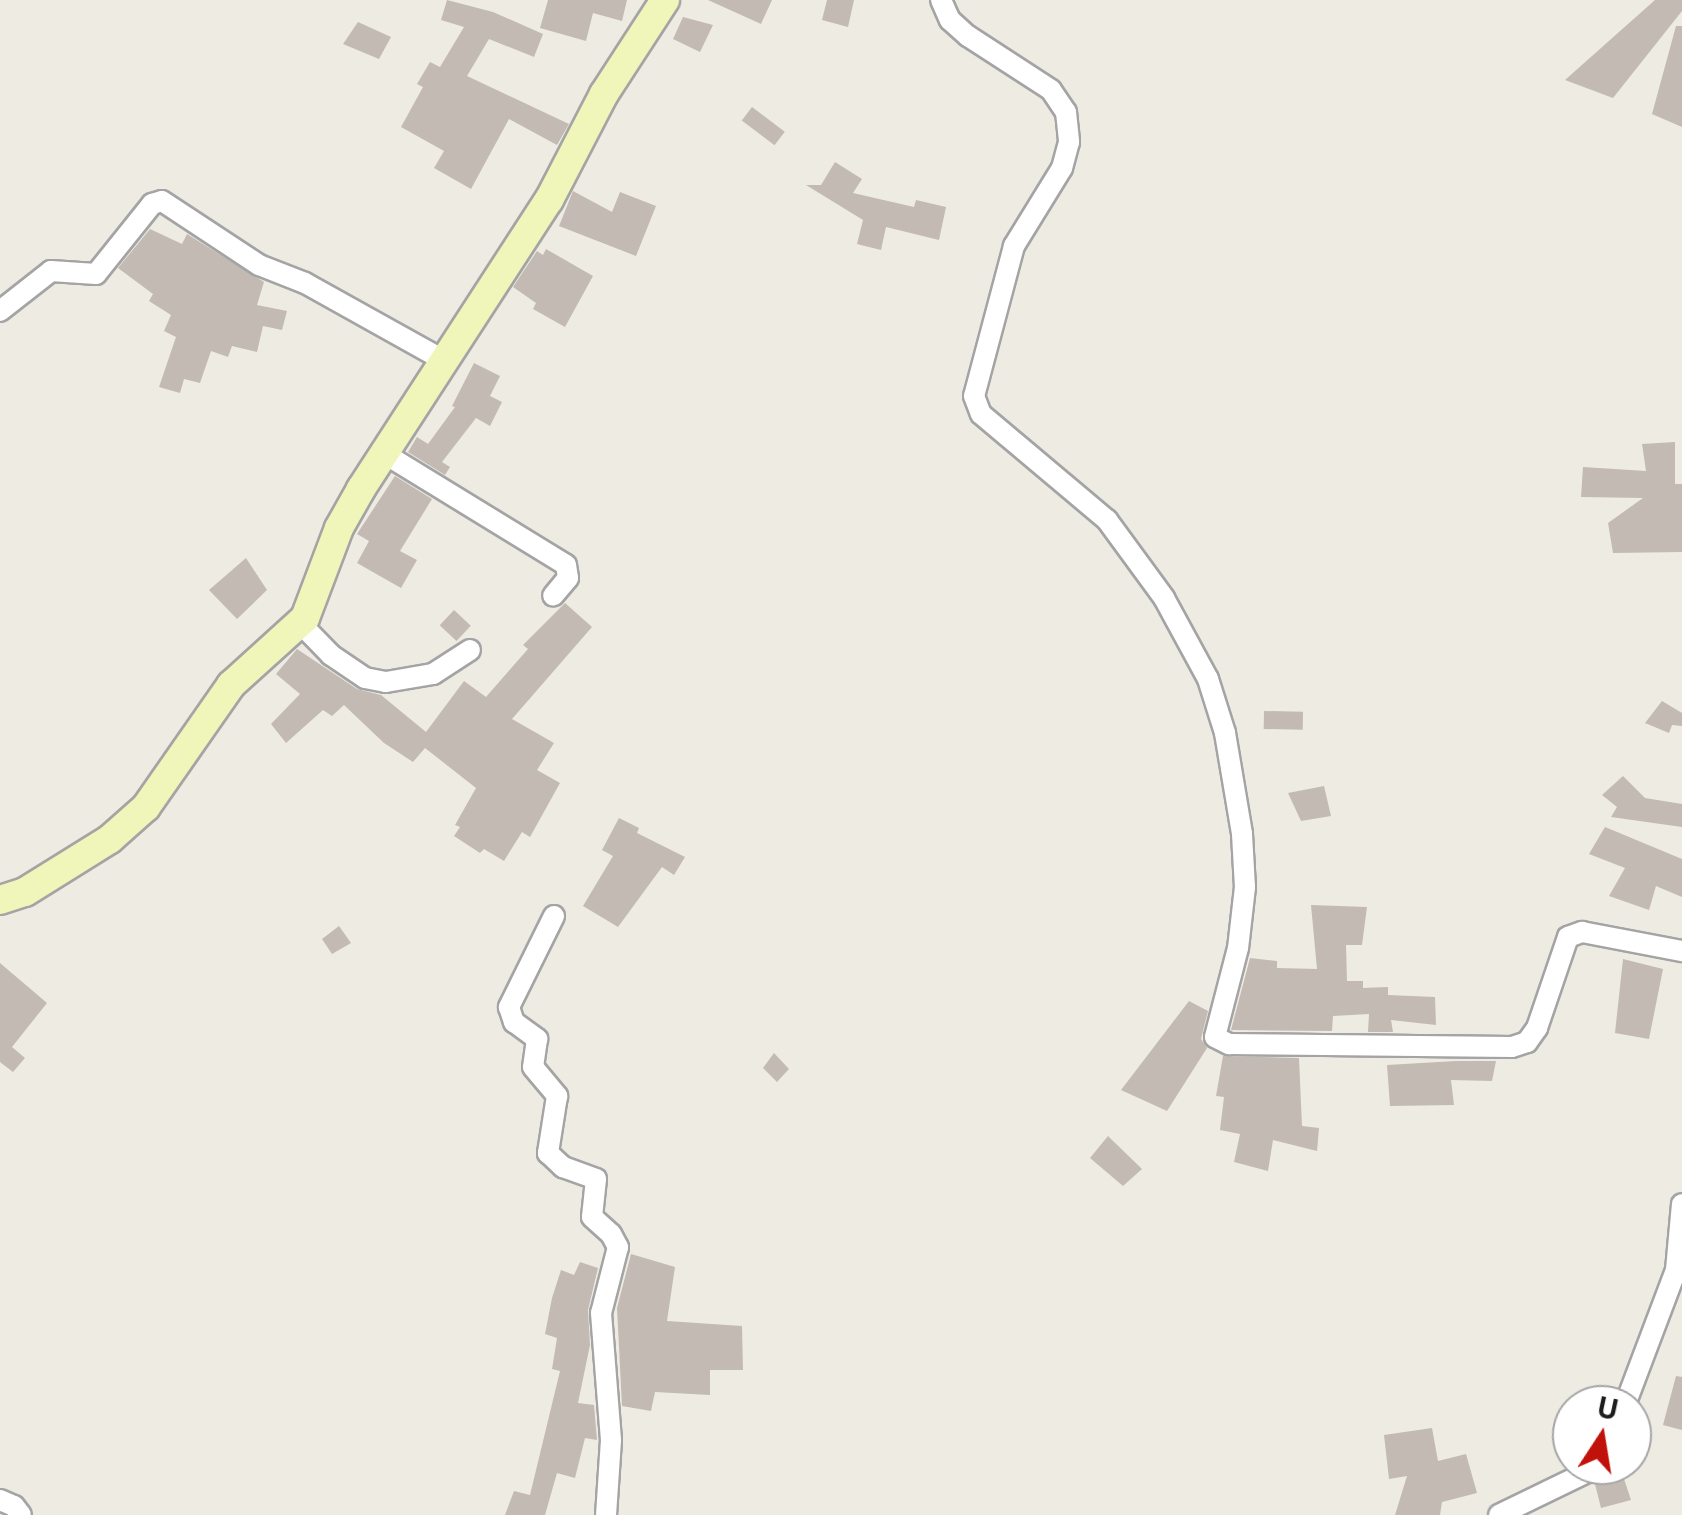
<!DOCTYPE html>
<html>
<head>
<meta charset="utf-8">
<style>
  body { margin:0 }
  #map { position:relative; width:1682px; height:1515px; overflow:hidden; background:#eeebe3; font-family:"Open Sans",sans-serif }
  div>[style] { position:absolute }
  [style*='--x'] { left:calc(var(--x)*1px); top:calc(var(--y)*1px); width:calc(var(--w)*1px); rotate:calc(var(--a)*1deg) }
  .building>* { inset:0; background:#c2bab3; transform-origin:0 0 }
  .roads { filter:drop-shadow(2px 0 #a4a4a4) drop-shadow(-2px 0 #a4a4a4) drop-shadow(0 2px #a4a4a4) drop-shadow(0 -2px #a4a4a4) }
  .street>* { height:20px; margin:-10px; padding:0 10px; transform-origin:10px; border-radius:10px; background:#fff }
  .secondary>* { height:28px; margin:-14px; padding:0 14px; transform-origin:14px; border-radius:14px; background:#f0f6b9 }
  span { translate:-50% -50%; white-space:nowrap; text-align:center; line-height:1.15; -webkit-text-stroke:8px #fff; paint-order:stroke }
  .north { position:absolute; left:1552px; top:1385px; width:100px; height:100px; box-sizing:border-box; background:#fff; border:2px solid #a5a5a5; border-radius:50%; rotate:12deg; font-size:28px; font-weight:700; line-height:40px; text-align:center; color:#1d1d1d }
  .north::after { content:''; display:block; margin:auto; width:35px; height:45px; background:#c0120a; clip-path:polygon(50% 0,100% 100%,50% 72%,0 100%) }
</style>
</head>
<body>
<div id="map">
  <div class="building">
    <div style="clip-path:polygon(447px 0,493px 12px,543px 34px,534px 57px,489px 39px,467px 76px,569px 124px,557px 145px,509px 119px,471px 189px,434px 168px,444px 151px,401px 127px,423px 87px,417px 84px,430px 62px,440px 67px,464px 27px,441px 20px)"></div>
    <div style="clip-path:polygon(548px 0,627px 0,622px 21px,593px 13px,586px 41px,540px 28px)"></div>
    <div style="clip-path:polygon(708px 0,772px 0,761px 24px)"></div>
    <div style="clip-path:polygon(827px 0,854px 0,848px 27px,822px 20px)"></div>
    <div style="clip-path:polygon(1655px 0,1682px 0,1682px 11px,1613px 98px,1565px 80px)"></div>
    <div style="clip-path:polygon(683px 17px,713px 25px,700px 52px,673px 39px)"></div>
    <div style="clip-path:polygon(358px 22px,391px 37px,379px 59px,343px 44px)"></div>
    <div style="clip-path:polygon(1676px 26px,1682px 26px,1682px 127px,1652px 114px)"></div>
    <div style="left:752px;top:107px;width:41px;height:17px;rotate:37deg"></div>
    <div style="clip-path:polygon(835px 162px,862px 179px,853px 193px,914px 207px,916px 200px,946px 207px,939px 240px,886px 227px,881px 250px,857px 244px,863px 220px,806px 185px,821px 185px)"></div>
    <div style="clip-path:polygon(573px 191px,612px 212px,620px 192px,656px 206px,636px 256px,559px 226px)"></div>
    <div style="clip-path:polygon(150px 229px,182px 244px,187px 234px,264px 282px,257px 305px,287px 311px,282px 330px,263px 326px,257px 352px,232px 346px,228px 357px,211px 351px,200px 383px,184px 379px,180px 393px,159px 387px,176px 337px,164px 331px,171px 315px,149px 301px,153px 294px,118px 268px)"></div>
    <div style="clip-path:polygon(546px 249px,593px 276px,565px 327px,533px 309px,536px 303px,513px 287px,537px 251px,543px 255px)"></div>
    <div style="clip-path:polygon(474px 363px,500px 376px,490px 396px,502px 402px,490px 426px,476px 418px,442px 462px,450px 467px,445px 475px,408px 452px,417px 437px,428px 444px,455px 407px,452px 406px)"></div>
    <div style="clip-path:polygon(1675px 442px,1675px 484px,1682px 484px,1682px 552px,1613px 553px,1608px 523px,1643px 498px,1581px 497px,1583px 467px,1646px 471px,1642px 444px)"></div>
    <div style="clip-path:polygon(395px 476px,432px 499px,400px 551px,417px 560px,401px 588px,357px 563px,369px 541px,357px 534px)"></div>
    <div style="clip-path:polygon(246px 558px,267px 590px,237px 619px,209px 590px)"></div>
    <div style="clip-path:polygon(565px 603px,592px 627px,512px 719px,554px 743px,537px 770px,560px 783px,530px 837px,522px 832px,504px 861px,484px 849px,480px 853px,454px 836px,460px 827px,455px 825px,476px 788px,425px 748px,413px 762px,384px 743px,344px 705px,332px 716px,323px 710px,286px 743px,271px 724px,300px 694px,276px 674px,297px 649px,357px 689px,381px 695px,426px 732px,464px 681px,486px 697px,528px 649px,523px 645px)"></div>
    <div style="left:454px;top:610px;width:23px;height:21px;rotate:43deg"></div>
    <div style="clip-path:polygon(1662px 701px,1682px 713px,1682px 726px,1672px 725px,1669px 733px,1645px 723px)"></div>
    <div style="left:1264px;top:711px;width:39px;height:18px;rotate:1deg"></div>
    <div style="clip-path:polygon(1623px 776px,1645px 798px,1682px 804px,1682px 827px,1611px 817px,1617px 807px,1602px 795px)"></div>
    <div style="clip-path:polygon(1324px 786px,1331px 816px,1301px 821px,1288px 793px)"></div>
    <div style="clip-path:polygon(619px 818px,639px 828px,637px 833px,685px 857px,674px 875px,662px 867px,618px 927px,583px 906px,613px 856px,602px 850px)"></div>
    <div style="clip-path:polygon(1605px 827px,1682px 859px,1682px 897px,1656px 886px,1649px 910px,1609px 896px,1625px 868px,1589px 854px)"></div>
    <div style="clip-path:polygon(1311px 905px,1367px 907px,1362px 945px,1346px 945px,1347px 981px,1363px 981px,1363px 988px,1388px 987px,1388px 995px,1435px 997px,1436px 1025px,1391px 1020px,1393px 1032px,1368px 1032px,1369px 1014px,1333px 1016px,1332px 1031px,1231px 1030px,1250px 958px,1277px 961px,1277px 968px,1317px 969px)"></div>
    <div style="clip-path:polygon(339px 926px,351px 943px,332px 954px,322px 939px)"></div>
    <div style="clip-path:polygon(1623px 959px,1663px 969px,1649px 1039px,1615px 1033px)"></div>
    <div style="clip-path:polygon(0 963px,47px 1003px,12px 1047px,25px 1058px,13px 1072px,0 1062px)"></div>
    <div style="clip-path:polygon(1189px 1001px,1208px 1011px,1201px 1039px,1207px 1048px,1167px 1111px,1121px 1090px)"></div>
    <div style="clip-path:polygon(774px 1053px,789px 1069px,777px 1082px,763px 1068px)"></div>
    <div style="clip-path:polygon(1223px 1056px,1299px 1058px,1302px 1126px,1319px 1128px,1317px 1151px,1273px 1140px,1268px 1171px,1234px 1162px,1240px 1134px,1220px 1130px,1224px 1097px,1216px 1096px)"></div>
    <div style="clip-path:polygon(1456px 1061px,1496px 1061px,1492px 1081px,1451px 1080px,1454px 1105px,1390px 1106px,1387px 1065px)"></div>
    <div style="clip-path:polygon(1108px 1136px,1142px 1169px,1123px 1186px,1090px 1158px)"></div>
    <div style="clip-path:polygon(631px 1254px,675px 1267px,667px 1321px,742px 1326px,743px 1370px,710px 1370px,710px 1395px,655px 1392px,651px 1411px,622px 1406px,617px 1308px)"></div>
    <div style="clip-path:polygon(580px 1262px,598px 1268px,588px 1310px,590px 1345px,578px 1403px,594px 1405px,597px 1440px,585px 1438px,575px 1478px,557px 1473px,545px 1515px,505px 1515px,514px 1491px,530px 1495px,560px 1371px,552px 1369px,557px 1338px,545px 1334px,552px 1298px,561px 1270px,574px 1275px)"></div>
    <div style="clip-path:polygon(1676px 1376px,1682px 1377px,1682px 1430px,1663px 1425px)"></div>
    <div style="clip-path:polygon(1432px 1428px,1438px 1461px,1466px 1454px,1477px 1493px,1442px 1502px,1440px 1515px,1395px 1515px,1407px 1476px,1389px 1479px,1384px 1435px)"></div>
    <div style="clip-path:polygon(1621px 1470px,1631px 1500px,1601px 1508px,1595px 1484px)"></div>
  </div>
  <div class="roads">
    <div class="street">
      <div style="--x:941;--y:0;--w:22;--a:66"></div>
      <div style="--x:950;--y:20;--w:24;--a:42"></div>
      <div style="--x:968;--y:36;--w:99;--a:33"></div>
      <div style="--x:1051;--y:90;--w:27;--a:56"></div>
      <div style="--x:1066;--y:112;--w:30;--a:84"></div>
      <div style="--x:1069;--y:142;--w:27;--a:105"></div>
      <div style="--x:1062;--y:168;--w:92;--a:121.6"></div>
      <div style="--x:1014;--y:246;--w:155;--a:104.9"></div>
      <div style="--x:974;--y:396;--w:19;--a:69"></div>
      <div style="--x:981;--y:414;--w:165;--a:40.1"></div>
      <div style="--x:1107;--y:520;--w:97;--a:53.8"></div>
      <div style="--x:1164;--y:598;--w:92;--a:61.5"></div>
      <div style="--x:1208;--y:679;--w:57;--a:72.5"></div>
      <div style="--x:1225;--y:733;--w:102;--a:80.4"></div>
      <div style="--x:1242;--y:834;--w:53;--a:86.8"></div>
      <div style="--x:1245;--y:887;--w:61;--a:96.5"></div>
      <div style="--x:1238;--y:948;--w:92;--a:104.5"></div>
      <div style="--x:1215;--y:1037;--w:16;--a:27"></div>
      <div style="--x:1229;--y:1044;--w:283;--a:0.6"></div>
      <div style="--x:1512;--y:1047;--w:16;--a:-18"></div>
      <div style="--x:1527;--y:1042;--w:17;--a:-54"></div>
      <div style="--x:1537;--y:1028;--w:96;--a:-71.2"></div>
      <div style="--x:1568;--y:937;--w:15;--a:-20"></div>
      <div style="--x:1582;--y:932;--w:102;--a:10.8"></div>
      <div style="--x:0;--y:311;--w:65;--a:-38.1"></div>
      <div style="--x:51;--y:271;--w:45;--a:3.8"></div>
      <div style="--x:96;--y:274;--w:90;--a:-51.3"></div>
      <div style="--x:152;--y:204;--w:10;--a:-17"></div>
      <div style="--x:162;--y:201;--w:116;--a:33.4"></div>
      <div style="--x:259;--y:265;--w:49;--a:21.4"></div>
      <div style="--x:305;--y:283;--w:162;--a:29.1"></div>
      <div style="--x:385;--y:454;--w:212;--a:31.5"></div>
      <div style="--x:566;--y:565;--w:13;--a:81"></div>
      <div style="--x:568;--y:578;--w:23;--a:130"></div>
      <div style="--x:300;--y:623;--w:45;--a:45.9"></div>
      <div style="--x:331;--y:655;--w:41;--a:34.1"></div>
      <div style="--x:365;--y:678;--w:21;--a:11"></div>
      <div style="--x:386;--y:682;--w:48;--a:-9.7"></div>
      <div style="--x:433;--y:674;--w:44;--a:-33"></div>
      <div style="--x:554;--y:916;--w:102;--a:116.3"></div>
      <div style="--x:509;--y:1007;--w:16;--a:72"></div>
      <div style="--x:514;--y:1022;--w:29;--a:36"></div>
      <div style="--x:537;--y:1039;--w:28;--a:98"></div>
      <div style="--x:533;--y:1067;--w:38;--a:50"></div>
      <div style="--x:557;--y:1096;--w:58;--a:99"></div>
      <div style="--x:548;--y:1153;--w:21;--a:43"></div>
      <div style="--x:563;--y:1167;--w:35;--a:20"></div>
      <div style="--x:596;--y:1179;--w:38;--a:96"></div>
      <div style="--x:592;--y:1217;--w:25;--a:42"></div>
      <div style="--x:611;--y:1234;--w:15;--a:62"></div>
      <div style="--x:618;--y:1247;--w:68;--a:104.4"></div>
      <div style="--x:601;--y:1313;--w:127;--a:85.5"></div>
      <div style="--x:611;--y:1440;--w:75;--a:93.8"></div>
      <div style="--x:1625;--y:1405;--w:144;--a:-69.3"></div>
      <div style="--x:1676;--y:1270;--w:66;--a:-84.8"></div>
      <div style="--x:0;--y:1500;--w:15;--a:23"></div>
      <div style="--x:14;--y:1506;--w:11;--a:52"></div>
      <div style="--x:1499;--y:1515;--w:114;--a:-25.9"></div>
    </div>
    <div class="secondary">
      <div style="--x:0;--y:900;--w:26;--a:-18"></div>
      <div style="--x:25;--y:892;--w:100;--a:-31.9"></div>
      <div style="--x:110;--y:839;--w:48;--a:-41.6"></div>
      <div style="--x:146;--y:807;--w:149;--a:-55.1"></div>
      <div style="--x:231;--y:685;--w:100;--a:-42.2"></div>
      <div style="--x:305;--y:618;--w:96;--a:-69.3"></div>
      <div style="--x:339;--y:528;--w:45;--a:-60.6"></div>
      <div style="--x:361;--y:489;--w:345;--a:-57"></div>
      <div style="--x:549;--y:200;--w:119;--a:-62.6"></div>
      <div style="--x:604;--y:94;--w:112;--a:-57"></div>
    </div>
  </div>
  <div class="north">U</div>
</div>
</body>
</html>
